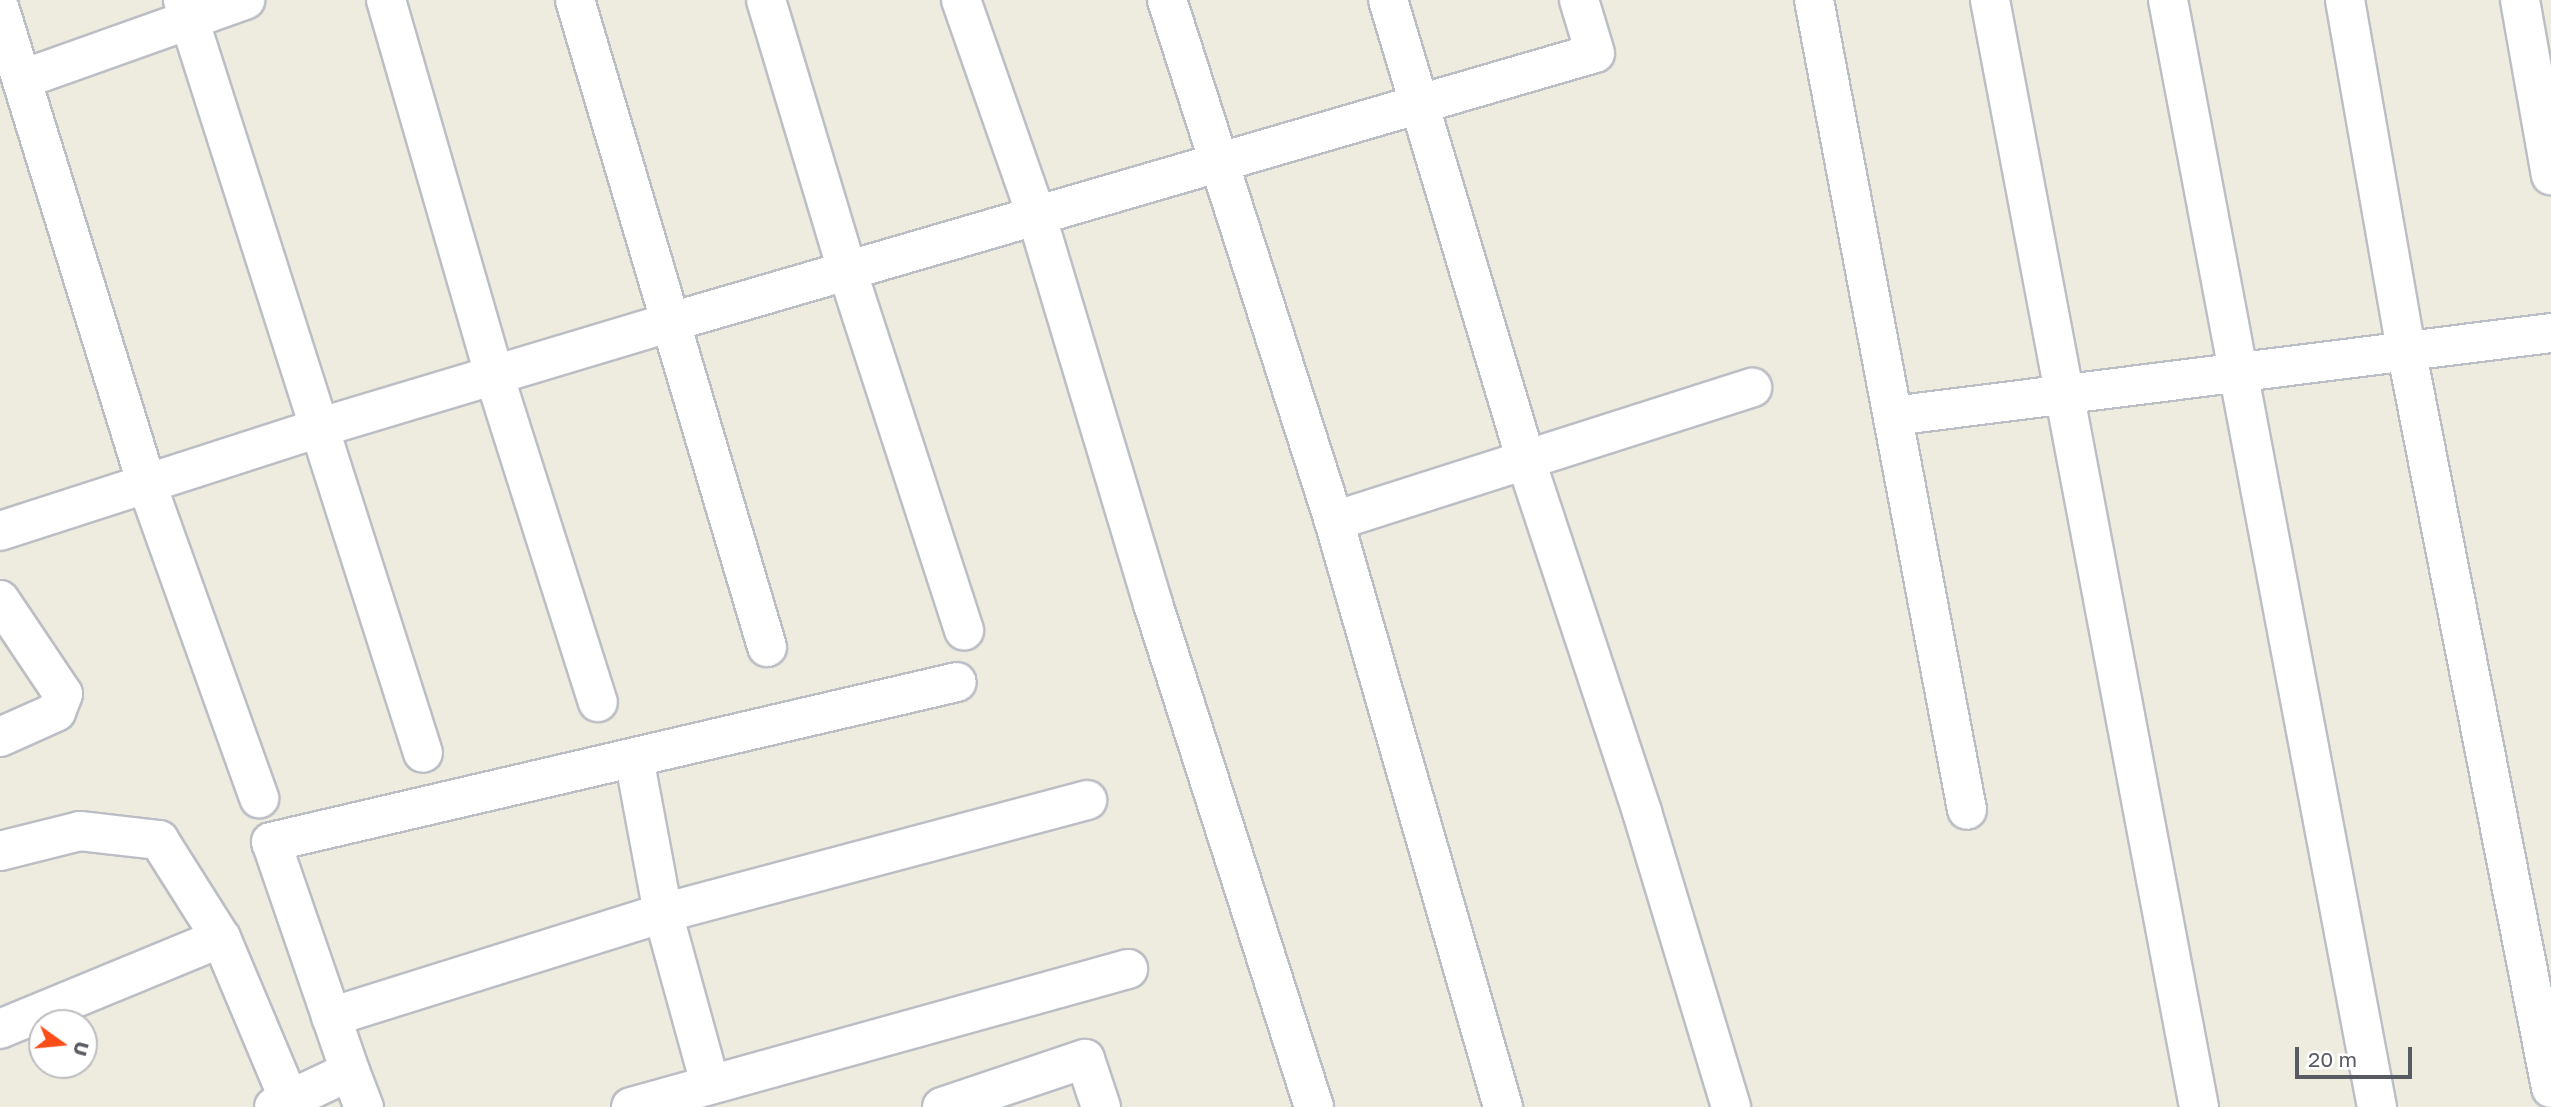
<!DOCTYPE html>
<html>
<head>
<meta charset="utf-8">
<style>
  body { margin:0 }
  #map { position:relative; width:2551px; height:1107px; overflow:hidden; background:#edecdf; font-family:"Golos Text",sans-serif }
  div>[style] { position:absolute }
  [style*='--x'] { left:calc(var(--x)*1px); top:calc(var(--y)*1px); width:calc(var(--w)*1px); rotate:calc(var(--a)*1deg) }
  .roads { filter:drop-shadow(2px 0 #bcbec5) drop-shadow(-2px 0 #bcbec5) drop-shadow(0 2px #bcbec5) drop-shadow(0 -2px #bcbec5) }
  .minor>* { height:38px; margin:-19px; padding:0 19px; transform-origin:19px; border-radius:19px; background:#fff }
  span { translate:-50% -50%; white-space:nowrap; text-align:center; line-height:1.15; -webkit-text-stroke:6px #fff; paint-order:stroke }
  .north { position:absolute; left:28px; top:1009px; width:70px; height:70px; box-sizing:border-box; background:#fff; border:2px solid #bcbdc0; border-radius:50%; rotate:105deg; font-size:19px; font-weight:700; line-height:28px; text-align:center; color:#585b62 }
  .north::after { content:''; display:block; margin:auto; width:24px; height:32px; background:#fb4d17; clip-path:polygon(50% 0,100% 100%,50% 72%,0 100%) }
  .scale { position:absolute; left:2295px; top:1047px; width:117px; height:32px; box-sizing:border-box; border:4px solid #585b62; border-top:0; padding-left:9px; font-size:21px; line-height:24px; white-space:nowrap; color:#585b62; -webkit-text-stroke:5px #fff; paint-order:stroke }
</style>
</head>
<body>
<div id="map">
  <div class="roads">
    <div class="minor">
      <div style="--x:183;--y:0;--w:790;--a:72.32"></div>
      <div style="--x:386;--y:0;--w:393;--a:73.9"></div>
      <div style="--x:495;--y:378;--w:340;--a:72.4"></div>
      <div style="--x:575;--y:0;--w:675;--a:73.47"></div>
      <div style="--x:766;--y:0;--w:282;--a:73.3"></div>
      <div style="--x:847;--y:270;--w:379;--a:72"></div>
      <div style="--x:961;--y:0;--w:227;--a:70.7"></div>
      <div style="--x:1036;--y:214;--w:407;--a:73.3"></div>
      <div style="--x:1153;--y:604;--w:528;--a:72.25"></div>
      <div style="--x:1167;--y:0;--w:547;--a:72.23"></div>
      <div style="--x:1334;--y:521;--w:610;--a:73.91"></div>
      <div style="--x:1388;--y:0;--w:481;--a:73.3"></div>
      <div style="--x:1526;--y:461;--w:370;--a:71.7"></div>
      <div style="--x:1642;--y:812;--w:308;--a:73.2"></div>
      <div style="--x:1814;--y:0;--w:824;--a:79.3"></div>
      <div style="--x:1990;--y:0;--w:1127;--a:79.31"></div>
      <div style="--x:2168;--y:0;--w:1127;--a:79.31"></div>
      <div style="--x:2345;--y:0;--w:359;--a:80.1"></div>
      <div style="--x:2407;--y:354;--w:748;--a:78.9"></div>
      <div style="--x:2520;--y:0;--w:178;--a:80"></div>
      <div style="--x:0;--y:10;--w:494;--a:72.8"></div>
      <div style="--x:146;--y:482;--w:336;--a:70.3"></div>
      <div style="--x:23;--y:79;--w:236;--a:-19.6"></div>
      <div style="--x:1893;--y:416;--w:663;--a:-7.19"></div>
      <div style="--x:1334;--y:521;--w:439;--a:-17.7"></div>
      <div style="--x:0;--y:531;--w:334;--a:-17.9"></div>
      <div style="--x:318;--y:428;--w:369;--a:-16.7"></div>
      <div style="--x:671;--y:322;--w:962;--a:-16.23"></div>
      <div style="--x:1595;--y:53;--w:55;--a:-106.8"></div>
      <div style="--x:0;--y:600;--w:113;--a:56.2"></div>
      <div style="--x:63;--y:694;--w:19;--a:111"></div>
      <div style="--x:56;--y:712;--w:61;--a:155.9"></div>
      <div style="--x:634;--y:758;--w:158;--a:79.4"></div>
      <div style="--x:663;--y:913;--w:177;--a:74.6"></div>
      <div style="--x:0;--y:851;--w:82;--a:-14"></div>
      <div style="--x:80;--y:831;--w:80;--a:6.5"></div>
      <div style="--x:159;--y:840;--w:116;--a:57.7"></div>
      <div style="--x:221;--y:938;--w:183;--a:67.2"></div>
      <div style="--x:331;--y:1017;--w:348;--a:-17.4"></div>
      <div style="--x:663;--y:913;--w:439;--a:-14.9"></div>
      <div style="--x:0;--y:1029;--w:239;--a:-22.4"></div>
      <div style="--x:350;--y:1071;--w:242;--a:-109"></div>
      <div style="--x:271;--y:842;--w:704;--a:-13.13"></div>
      <div style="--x:274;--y:1107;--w:84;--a:-25.3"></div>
      <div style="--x:350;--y:1071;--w:39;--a:69"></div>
      <div style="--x:631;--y:1107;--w:516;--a:-15.52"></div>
      <div style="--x:942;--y:1107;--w:151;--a:-18.6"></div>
      <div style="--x:1085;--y:1059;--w:51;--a:71.6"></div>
    </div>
  </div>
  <div class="north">U</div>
  <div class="scale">20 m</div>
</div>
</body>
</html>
